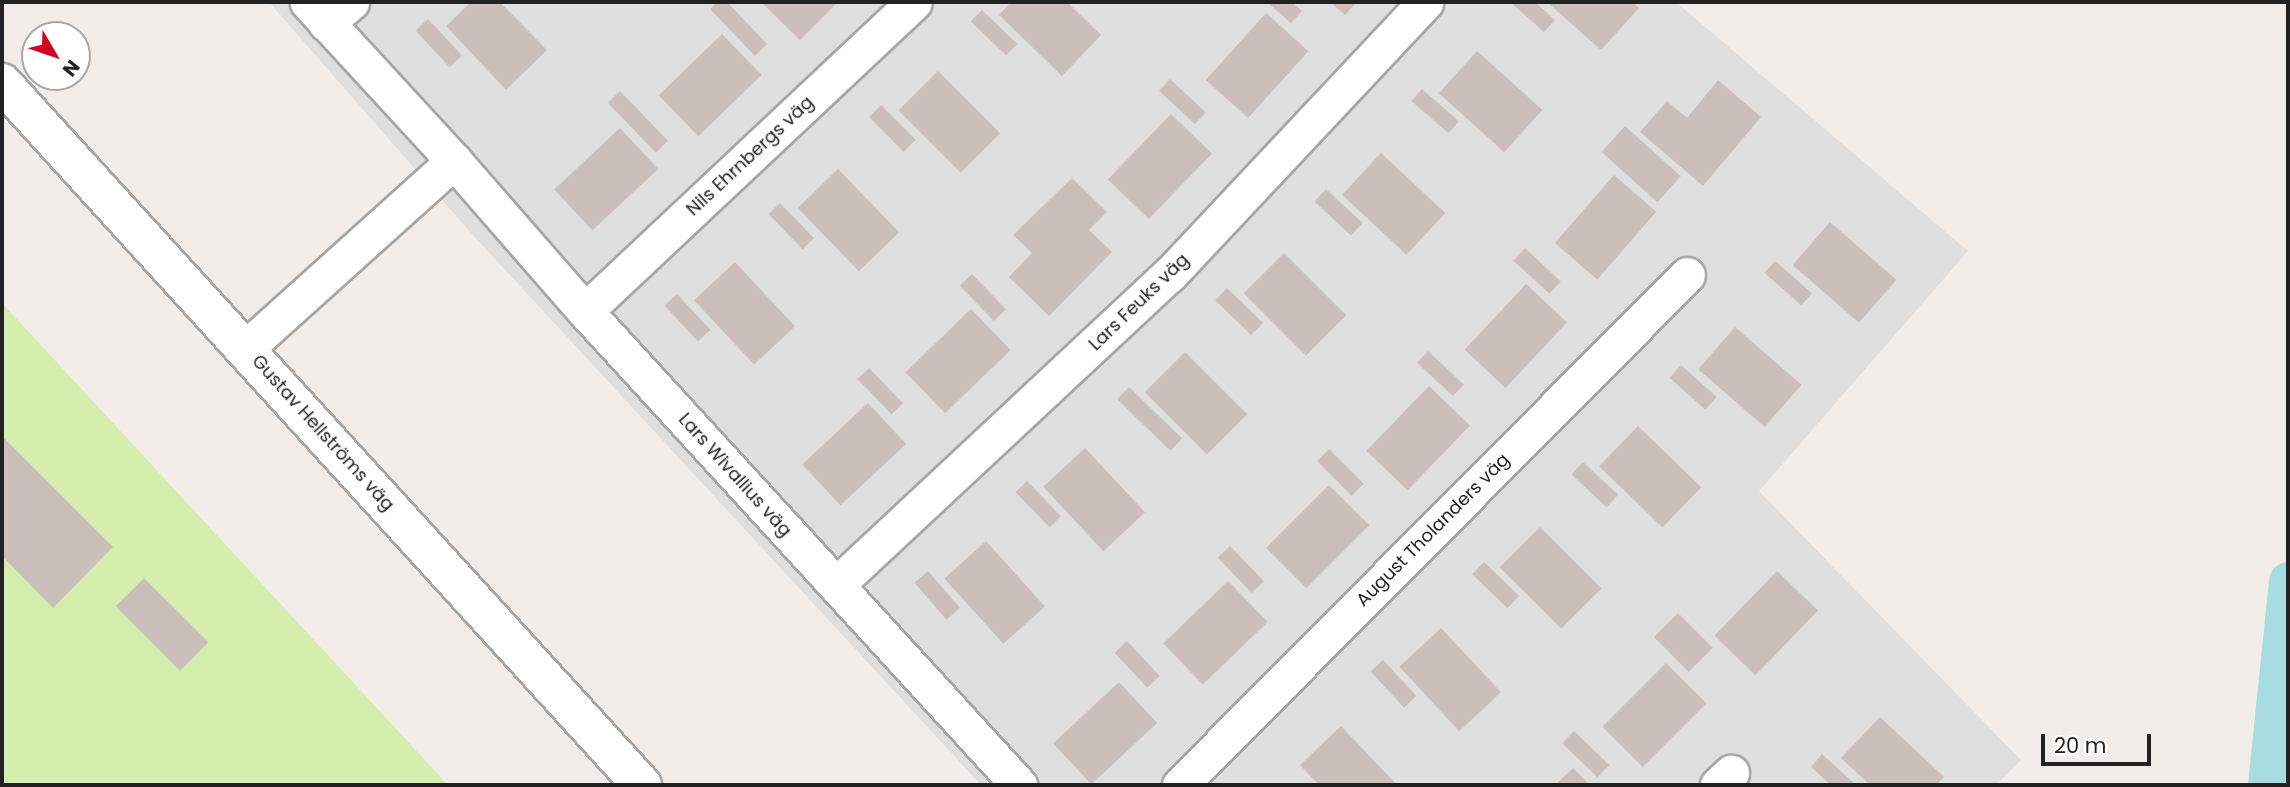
<!DOCTYPE html>
<html>
<head>
<meta charset="utf-8">
<style>
  body { margin:0 }
  #map { position:relative; width:2290px; height:787px; overflow:hidden; background:#f2ede8; font-family:Poppins,sans-serif }
  div>[style] { position:absolute }
  [style*='--x'] { left:calc(var(--x)*1px); top:calc(var(--y)*1px); width:calc(var(--w)*1px); rotate:calc(var(--a)*1deg) }
  .residential>* { inset:0; background:#e0dfdf }
  .grass>* { inset:0; background:#d6eead }
  .canal>* { height:38px; margin:-19px; padding:0 19px; transform-origin:19px; border-radius:19px; background:#a7dde1 }
  .building>* { inset:0; background:#cbbfbb; transform-origin:0 0 }
  .roads { filter:drop-shadow(2px 0 #a6a6a6) drop-shadow(-2px 0 #a6a6a6) drop-shadow(0 2px #a6a6a6) drop-shadow(0 -2px #a6a6a6) }
  .minor>* { height:35px; margin:-17.5px; padding:0 17.5px; transform-origin:17.5px; border-radius:17.5px; background:#fff }
  .tertiary>* { height:38px; margin:-19px; padding:0 19px; transform-origin:19px; border-radius:19px; background:#fff }
  span { translate:-50% -50%; white-space:nowrap; text-align:center; line-height:1.15; -webkit-text-stroke:5px #fff; paint-order:stroke }
  .street-label { font-size:18px; color:#222 }
  .frame { position:absolute; inset:0; border:4px solid #222; pointer-events:none }
  .north { position:absolute; left:21px; top:21px; width:70px; height:70px; box-sizing:border-box; background:#fff; border:2px solid #a7a7a7; border-radius:50%; rotate:129deg; font-size:19px; font-weight:700; line-height:28px; text-align:center; color:#222 }
  .north::after { content:''; display:block; margin:auto; width:24px; height:32px; background:#d4001f; clip-path:polygon(50% 0,100% 100%,50% 72%,0 100%) }
  .scale { position:absolute; left:2041px; top:734px; width:110px; height:32px; box-sizing:border-box; border:4px solid #222; border-top:0; padding-left:9px; font-size:21px; line-height:24px; white-space:nowrap; color:#222; -webkit-text-stroke:5px #fff; paint-order:stroke }
</style>
</head>
<body>
<div id="map">
  <div class="residential">
    <div style="clip-path:polygon(269px 2px,1676px 2px,1968px 251px,1759px 491px,2021px 760px,1996px 785px,981px 785px,471px 233px)"></div>
  </div>
  <div class="grass">
    <div style="clip-path:polygon(2px 303px,448px 785px,2px 785px)"></div>
  </div>
  <div class="canal">
    <div style="--x:2267;--y:785;--w:205;--a:-84.1"></div>
  </div>
  <div class="building">
    <div style="clip-path:polygon(471px 2px,500px 2px,547px 50px,506px 90px,446px 26px)"></div>
    <div style="clip-path:polygon(718px 2px,727px 2px,767px 44px,755px 56px,710px 9px)"></div>
    <div style="clip-path:polygon(761px 2px,838px 2px,800px 40px)"></div>
    <div style="clip-path:polygon(1011px 2px,1067px 2px,1101px 35px,1062px 76px,999px 15px)"></div>
    <div style="clip-path:polygon(1267px 2px,1292px 2px,1302px 11px,1291px 23px)"></div>
    <div style="clip-path:polygon(1330px 2px,1357px 2px,1345px 15px)"></div>
    <div style="clip-path:polygon(1510px 2px,1535px 2px,1555px 20px,1544px 32px)"></div>
    <div style="clip-path:polygon(1547px 2px,1632px 2px,1639px 8px,1601px 50px)"></div>
    <div style="left:982px;top:10px;width:49px;height:16px;rotate:44deg"></div>
    <div style="left:1266px;top:13px;width:57px;height:90px;rotate:42deg"></div>
    <div style="left:428px;top:19px;width:50px;height:17px;rotate:47deg"></div>
    <div style="left:722px;top:34px;width:57px;height:88px;rotate:46deg"></div>
    <div style="left:1477px;top:51px;width:88px;height:57px;rotate:42deg"></div>
    <div style="left:938px;top:71px;width:88px;height:56px;rotate:45deg"></div>
    <div style="left:1170px;top:79px;width:49px;height:16px;rotate:43deg"></div>
    <div style="clip-path:polygon(1718px 80px,1761px 117px,1703px 186px,1640px 132px,1667px 101px,1687px 118px)"></div>
    <div style="left:1422px;top:89px;width:49px;height:16px;rotate:41deg"></div>
    <div style="left:620px;top:91px;width:69px;height:17px;rotate:46deg"></div>
    <div style="left:881px;top:105px;width:49px;height:17px;rotate:45deg"></div>
    <div style="left:1171px;top:114px;width:57px;height:91px;rotate:44deg"></div>
    <div style="left:1625px;top:126px;width:75px;height:35px;rotate:42deg"></div>
    <div style="left:620px;top:128px;width:56px;height:90px;rotate:47deg"></div>
    <div style="left:1381px;top:153px;width:88px;height:57px;rotate:43deg"></div>
    <div style="left:838px;top:169px;width:88px;height:56px;rotate:46deg"></div>
    <div style="left:1614px;top:175px;width:56px;height:90px;rotate:41deg"></div>
    <div style="clip-path:polygon(1072px 178px,1107px 212px,1089px 230px,1112px 252px,1049px 316px,1009px 277px,1032px 253px,1013px 235px)"></div>
    <div style="left:1326px;top:189px;width:50px;height:17px;rotate:43deg"></div>
    <div style="left:780px;top:203px;width:49px;height:16px;rotate:46deg"></div>
    <div style="left:1830px;top:222px;width:88px;height:57px;rotate:41deg"></div>
    <div style="left:1525px;top:248px;width:49px;height:17px;rotate:43deg"></div>
    <div style="left:1284px;top:253px;width:88px;height:57px;rotate:45deg"></div>
    <div style="left:1775px;top:261px;width:49px;height:16px;rotate:41deg"></div>
    <div style="left:735px;top:262px;width:88px;height:56px;rotate:47deg"></div>
    <div style="left:972px;top:274px;width:49px;height:17px;rotate:46deg"></div>
    <div style="left:1526px;top:284px;width:56px;height:90px;rotate:43deg"></div>
    <div style="left:1227px;top:288px;width:50px;height:17px;rotate:44deg"></div>
    <div style="left:677px;top:294px;width:49px;height:17px;rotate:47deg"></div>
    <div style="left:971px;top:309px;width:57px;height:91px;rotate:46deg"></div>
    <div style="left:1735px;top:327px;width:88px;height:56px;rotate:41deg"></div>
    <div style="left:1428px;top:351px;width:49px;height:16px;rotate:43deg"></div>
    <div style="left:1185px;top:352px;width:88px;height:57px;rotate:45deg"></div>
    <div style="left:1681px;top:365px;width:48px;height:17px;rotate:42deg"></div>
    <div style="left:869px;top:368px;width:49px;height:16px;rotate:46deg"></div>
    <div style="left:1429px;top:386px;width:57px;height:90px;rotate:44deg"></div>
    <div style="left:1129px;top:387px;width:74px;height:17px;rotate:44deg"></div>
    <div style="left:868px;top:403px;width:56px;height:90px;rotate:47deg"></div>
    <div style="left:1638px;top:426px;width:88px;height:56px;rotate:44deg"></div>
    <div style="clip-path:polygon(2px 436px,113px 547px,53px 608px,2px 556px)"></div>
    <div style="left:1085px;top:448px;width:88px;height:57px;rotate:47deg"></div>
    <div style="left:1329px;top:449px;width:49px;height:17px;rotate:45deg"></div>
    <div style="left:1583px;top:462px;width:48px;height:17px;rotate:43deg"></div>
    <div style="left:1027px;top:481px;width:49px;height:16px;rotate:46deg"></div>
    <div style="left:1329px;top:485px;width:57px;height:89px;rotate:45deg"></div>
    <div style="left:1540px;top:527px;width:87px;height:57px;rotate:45deg"></div>
    <div style="left:986px;top:541px;width:88px;height:56px;rotate:48deg"></div>
    <div style="left:1230px;top:546px;width:49px;height:17px;rotate:46deg"></div>
    <div style="left:1484px;top:562px;width:49px;height:17px;rotate:44deg"></div>
    <div style="left:928px;top:571px;width:49px;height:18px;rotate:49deg"></div>
    <div style="left:1777px;top:571px;width:57px;height:90px;rotate:44deg"></div>
    <div style="left:144px;top:578px;width:91px;height:40px;rotate:45deg"></div>
    <div style="left:1228px;top:581px;width:57px;height:90px;rotate:46deg"></div>
    <div style="left:1678px;top:613px;width:49px;height:34px;rotate:45deg"></div>
    <div style="left:1441px;top:628px;width:88px;height:57px;rotate:47deg"></div>
    <div style="left:1127px;top:641px;width:48px;height:17px;rotate:47deg"></div>
    <div style="left:1383px;top:660px;width:49px;height:17px;rotate:47deg"></div>
    <div style="left:1666px;top:663px;width:57px;height:90px;rotate:45deg"></div>
    <div style="left:1119px;top:682px;width:56px;height:90px;rotate:47deg"></div>
    <div style="clip-path:polygon(1880px 717px,1944px 777px,1936px 785px,1870px 785px,1841px 758px)"></div>
    <div style="clip-path:polygon(1341px 726px,1397px 785px,1319px 785px,1300px 765px)"></div>
    <div style="left:1574px;top:731px;width:49px;height:17px;rotate:44deg"></div>
    <div style="clip-path:polygon(1822px 754px,1856px 785px,1831px 785px,1811px 767px)"></div>
    <div style="clip-path:polygon(1573px 768px,1590px 785px,1555px 785px)"></div>
  </div>
  <div class="roads">
    <div class="minor">
      <div style="--x:326;--y:23;--w:33;--a:-40"></div>
      <div style="--x:454;--y:161;--w:199;--a:48.9"></div>
      <div style="--x:585;--y:311;--w:643;--a:47.52"></div>
      <div style="--x:585;--y:311;--w:451;--a:-43.2"></div>
      <div style="--x:246;--y:348;--w:280;--a:-42"></div>
      <div style="--x:454;--y:161;--w:216;--a:-132.6"></div>
      <div style="--x:836;--y:585;--w:456;--a:-43"></div>
      <div style="--x:1170;--y:274;--w:373;--a:-46.8"></div>
      <div style="--x:1180;--y:785;--w:719;--a:-45.17"></div>
      <div style="--x:1718;--y:785;--w:18;--a:-43"></div>
    </div>
    <div class="tertiary">
      <div style="--x:2;--y:83;--w:950;--a:47.65"></div>
    </div>
  </div>
  <div class="street-label">
    <span style="left:750px;top:156px;rotate:-43deg">Nils Ehrnbergs väg</span>
    <span style="left:1139px;top:302px;rotate:-44deg">Lars Feuks väg</span>
    <span style="left:323px;top:433px;rotate:48deg">Gustav Hellströms väg</span>
    <span style="left:735px;top:475px;rotate:48deg">Lars Wivallius väg</span>
    <span style="left:1433px;top:530px;rotate:-45deg">August Tholanders väg</span>
  </div>
  <div class="frame"></div>
  <div class="north">N</div>
  <div class="scale">20 m</div>
</div>
</body>
</html>
